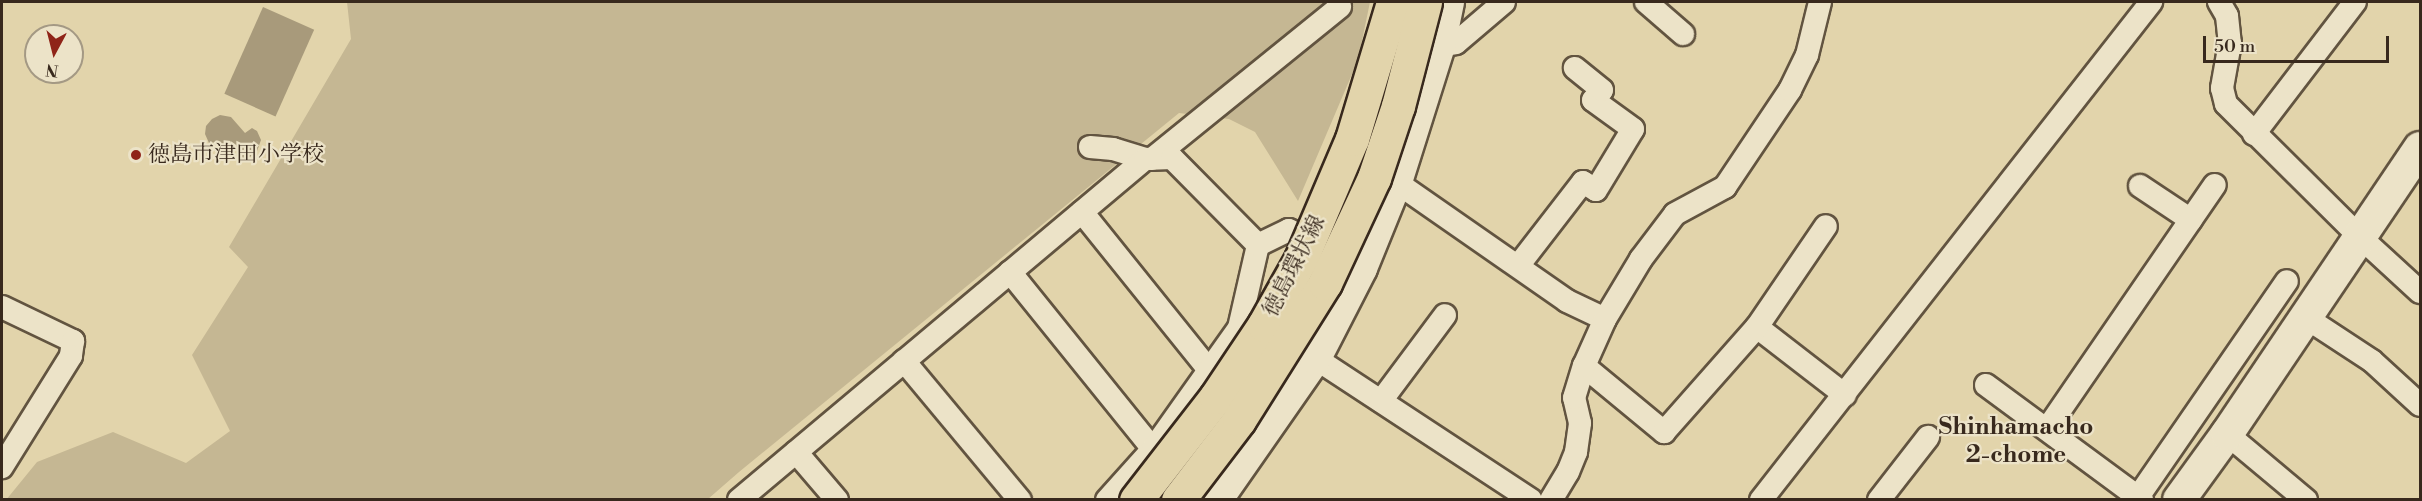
<!DOCTYPE html>
<html>
<head>
<meta charset="utf-8">
<style>
  body { margin:0 }
  #map { position:relative; width:2422px; height:501px; overflow:hidden; background:#e2d4ab; font-family:"Libre Bodoni","Noto Serif JP",serif }
  div>[style] { position:absolute }
  [style*='--x'] { left:calc(var(--x)*1px); top:calc(var(--y)*1px); width:calc(var(--w)*1px); rotate:calc(var(--a)*1deg) }
  .green>* { inset:0; background:#c5b793 }
  .water>* { inset:0; background:#a89a7b; transform-origin:0 0 }
  .roads { filter:drop-shadow(2px 0 #625440) drop-shadow(-2px 0 #625440) drop-shadow(0 2px #625440) drop-shadow(0 -2px #625440) }
  .street>* { height:22px; margin:-11px; padding:0 11px; transform-origin:11px; border-radius:11px; background:#ece3c8 }
  .secondary>* { height:32px; margin:-16px; padding:0 16px; transform-origin:16px; border-radius:16px; background:#ece3c8 }
  .bridges { filter:drop-shadow(2px 0 #38291d) drop-shadow(-2px 0 #38291d) drop-shadow(0 2px #38291d) drop-shadow(0 -2px #38291d) }
  .primary-bridge>* { height:33px; margin:-16.5px; padding:0 16.5px; transform-origin:16.5px; border-radius:16.5px; background:#e2d4ab }
  .dots>* { width:16px; height:16px; translate:-50% -50%; box-sizing:border-box; border:3px solid #ece3c8; border-radius:50% }
  span { translate:-50% -50%; white-space:nowrap; text-align:center; line-height:1.15; -webkit-text-stroke:4.5px #ece3c8; paint-order:stroke }
  .poi-label { font-size:22px; color:#38291d }
  .left { translate:0 -50%; text-align:left }
  .street-label { font-size:22px; color:#38291d }
  .neighbourhood-label { font-size:24px; color:#38291d; font-weight:700 }
  .frame { position:absolute; inset:0; border:3px solid #38291d; pointer-events:none }
  .north { position:absolute; left:24px; top:24px; width:60px; height:60px; box-sizing:border-box; background:#ece3c8; border:2px solid #a49984; border-radius:50%; rotate:187deg; font-size:16px; font-weight:700; line-height:24px; text-align:center; color:#38291d }
  .north::after { content:''; display:block; margin:auto; width:21px; height:27px; background:#8f2418; clip-path:polygon(50% 0,100% 100%,50% 72%,0 100%) }
  .scale { position:absolute; left:2203px; top:36px; width:186px; height:27px; box-sizing:border-box; border:3px solid #38291d; border-top:0; padding-left:8px; font-size:18px; line-height:21px; white-space:nowrap; color:#38291d; -webkit-text-stroke:4px #ece3c8; paint-order:stroke }
</style>
</head>
<body>
<div id="map">
  <div class="green">
    <div style="clip-path:polygon(347px 2px,1370px 2px,1358px 60px,1298px 201px,1255px 132px,1229px 119px,1179px 113px,739px 472px,708px 499px,6px 500px,37px 462px,113px 432px,186px 463px,230px 431px,192px 355px,248px 267px,229px 247px,351px 39px)"></div>
  </div>
  <div class="water">
    <div style="left:263px;top:7px;width:56px;height:95px;rotate:24deg"></div>
    <div style="clip-path:polygon(220px 115px,231px 117px,245px 133px,252px 128px,257px 131px,261px 140px,256px 154px,245px 159px,240px 156px,237px 147px,233px 146px,223px 150px,209px 143px,205px 134px,206px 126px,212px 119px)"></div>
  </div>
  <div class="roads">
    <div class="street">
      <div style="--x:1646;--y:2;--w:49;--a:40.9"></div>
      <div style="--x:2219;--y:2;--w:16;--a:60"></div>
      <div style="--x:2227;--y:16;--w:27;--a:84"></div>
      <div style="--x:2230;--y:43;--w:46;--a:100.1"></div>
      <div style="--x:2222;--y:88;--w:16;--a:76"></div>
      <div style="--x:2226;--y:104;--w:187;--a:44.8"></div>
      <div style="--x:2359;--y:236;--w:83;--a:42.6"></div>
      <div style="--x:1439;--y:46;--w:17;--a:-10"></div>
      <div style="--x:1456;--y:43;--w:63;--a:-40.5"></div>
      <div style="--x:2254;--y:134;--w:166;--a:-52.6"></div>
      <div style="--x:1090;--y:147;--w:23;--a:5"></div>
      <div style="--x:1113;--y:149;--w:34;--a:17"></div>
      <div style="--x:1152;--y:159;--w:242;--a:-39"></div>
      <div style="--x:1396;--y:182;--w:208;--a:34.8"></div>
      <div style="--x:1567;--y:301;--w:42;--a:25.3"></div>
      <div style="--x:2140;--y:186;--w:61;--a:33.7"></div>
      <div style="--x:1082;--y:212;--w:203;--a:51.2"></div>
      <div style="--x:1209;--y:370;--w:11;--a:38"></div>
      <div style="--x:1518;--y:266;--w:106;--a:-52.3"></div>
      <div style="--x:1583;--y:182;--w:15;--a:32"></div>
      <div style="--x:1596;--y:190;--w:71;--a:-58.8"></div>
      <div style="--x:1633;--y:129;--w:49;--a:-144.1"></div>
      <div style="--x:1593;--y:100;--w:13;--a:-48"></div>
      <div style="--x:1602;--y:90;--w:35;--a:-141"></div>
      <div style="--x:1010;--y:272;--w:228;--a:51.1"></div>
      <div style="--x:1153;--y:449;--w:13;--a:42"></div>
      <div style="--x:2;--y:307;--w:79;--a:25.6"></div>
      <div style="--x:73;--y:341;--w:15;--a:98"></div>
      <div style="--x:71;--y:356;--w:131;--a:121.9"></div>
      <div style="--x:2305;--y:317;--w:80;--a:33.3"></div>
      <div style="--x:2372;--y:361;--w:65;--a:42.5"></div>
      <div style="--x:1757;--y:327;--w:111;--a:37.7"></div>
      <div style="--x:1315;--y:358;--w:258;--a:33.3"></div>
      <div style="--x:904;--y:361;--w:181;--a:50.2"></div>
      <div style="--x:1584;--y:366;--w:104;--a:39.5"></div>
      <div style="--x:1664;--y:432;--w:140;--a:-48.5"></div>
      <div style="--x:1757;--y:327;--w:122;--a:-55.7"></div>
      <div style="--x:1986;--y:385;--w:194;--a:36.4"></div>
      <div style="--x:1381;--y:401;--w:107;--a:-53.3"></div>
      <div style="--x:2047;--y:429;--w:296;--a:-55.5"></div>
      <div style="--x:2227;--y:434;--w:103;--a:39.9"></div>
      <div style="--x:796;--y:452;--w:63;--a:49.5"></div>
      <div style="--x:2138;--y:497;--w:262;--a:-55.4"></div>
      <div style="--x:739;--y:500;--w:530;--a:-40.03"></div>
      <div style="--x:1145;--y:159;--w:27;--a:-2"></div>
      <div style="--x:1172;--y:158;--w:122;--a:45.3"></div>
      <div style="--x:1107;--y:500;--w:69;--a:-48"></div>
      <div style="--x:1153;--y:449;--w:148;--a:-54.6"></div>
      <div style="--x:1239;--y:328;--w:85;--a:-77.1"></div>
      <div style="--x:1258;--y:245;--w:34;--a:-26"></div>
      <div style="--x:1289;--y:230;--w:35;--a:27"></div>
      <div style="--x:1551;--y:500;--w:33;--a:-59"></div>
      <div style="--x:1568;--y:472;--w:22;--a:-68"></div>
      <div style="--x:1576;--y:452;--w:29;--a:-82"></div>
      <div style="--x:1580;--y:423;--w:26;--a:-103"></div>
      <div style="--x:1574;--y:398;--w:34;--a:-73"></div>
      <div style="--x:1584;--y:366;--w:51;--a:-65.9"></div>
      <div style="--x:1605;--y:319;--w:70;--a:-59"></div>
      <div style="--x:1641;--y:259;--w:56;--a:-52.9"></div>
      <div style="--x:1675;--y:214;--w:57;--a:-28.4"></div>
      <div style="--x:1725;--y:187;--w:117;--a:-56.2"></div>
      <div style="--x:1790;--y:90;--w:39;--a:-64"></div>
      <div style="--x:1807;--y:55;--w:55;--a:-76.2"></div>
      <div style="--x:1761;--y:500;--w:633;--a:-51.93"></div>
      <div style="--x:1879;--y:500;--w:80;--a:-52.1"></div>
    </div>
    <div class="secondary">
      <div style="--x:1216;--y:500;--w:173;--a:-55.1"></div>
      <div style="--x:1315;--y:358;--w:101;--a:-62.9"></div>
      <div style="--x:1361;--y:268;--w:93;--a:-67.9"></div>
      <div style="--x:1396;--y:182;--w:143;--a:-72.5"></div>
      <div style="--x:1439;--y:46;--w:45;--a:-78.4"></div>
      <div style="--x:2179;--y:500;--w:82;--a:-54"></div>
      <div style="--x:2227;--y:434;--w:345;--a:-56"></div>
    </div>
  </div>
  <div class="bridges">
    <div class="primary-bridge">
      <div style="--x:1136;--y:500;--w:130;--a:-52.2"></div>
      <div style="--x:1216;--y:397;--w:87;--a:-56.3"></div>
      <div style="--x:1264;--y:325;--w:76;--a:-60.7"></div>
      <div style="--x:1301;--y:259;--w:130;--a:-67"></div>
      <div style="--x:1352;--y:139;--w:143;--a:-73.3"></div>
      <div style="--x:1178;--y:500;--w:101;--a:-52.7"></div>
      <div style="--x:1239;--y:420;--w:162;--a:-57.9"></div>
      <div style="--x:1325;--y:283;--w:116;--a:-65"></div>
      <div style="--x:1374;--y:178;--w:76;--a:-71.6"></div>
      <div style="--x:1398;--y:106;--w:107;--a:-75.4"></div>
    </div>
  </div>
  <div class="dots">
    <div style="left:136px;top:155px;background:#8f2418"></div>
  </div>
  <div class="poi-label">
    <span class="left" style="left:148px;top:155px">徳島市津田小学校</span>
  </div>
  <div class="street-label">
    <span style="left:1294px;top:266px;rotate:-63deg">徳島環状線</span>
  </div>
  <div class="neighbourhood-label">
    <span style="left:2016px;top:442px">Shinhamacho<br>2-chome</span>
  </div>
  <div class="frame"></div>
  <div class="north">N</div>
  <div class="scale">50 m</div>
</div>
</body>
</html>
